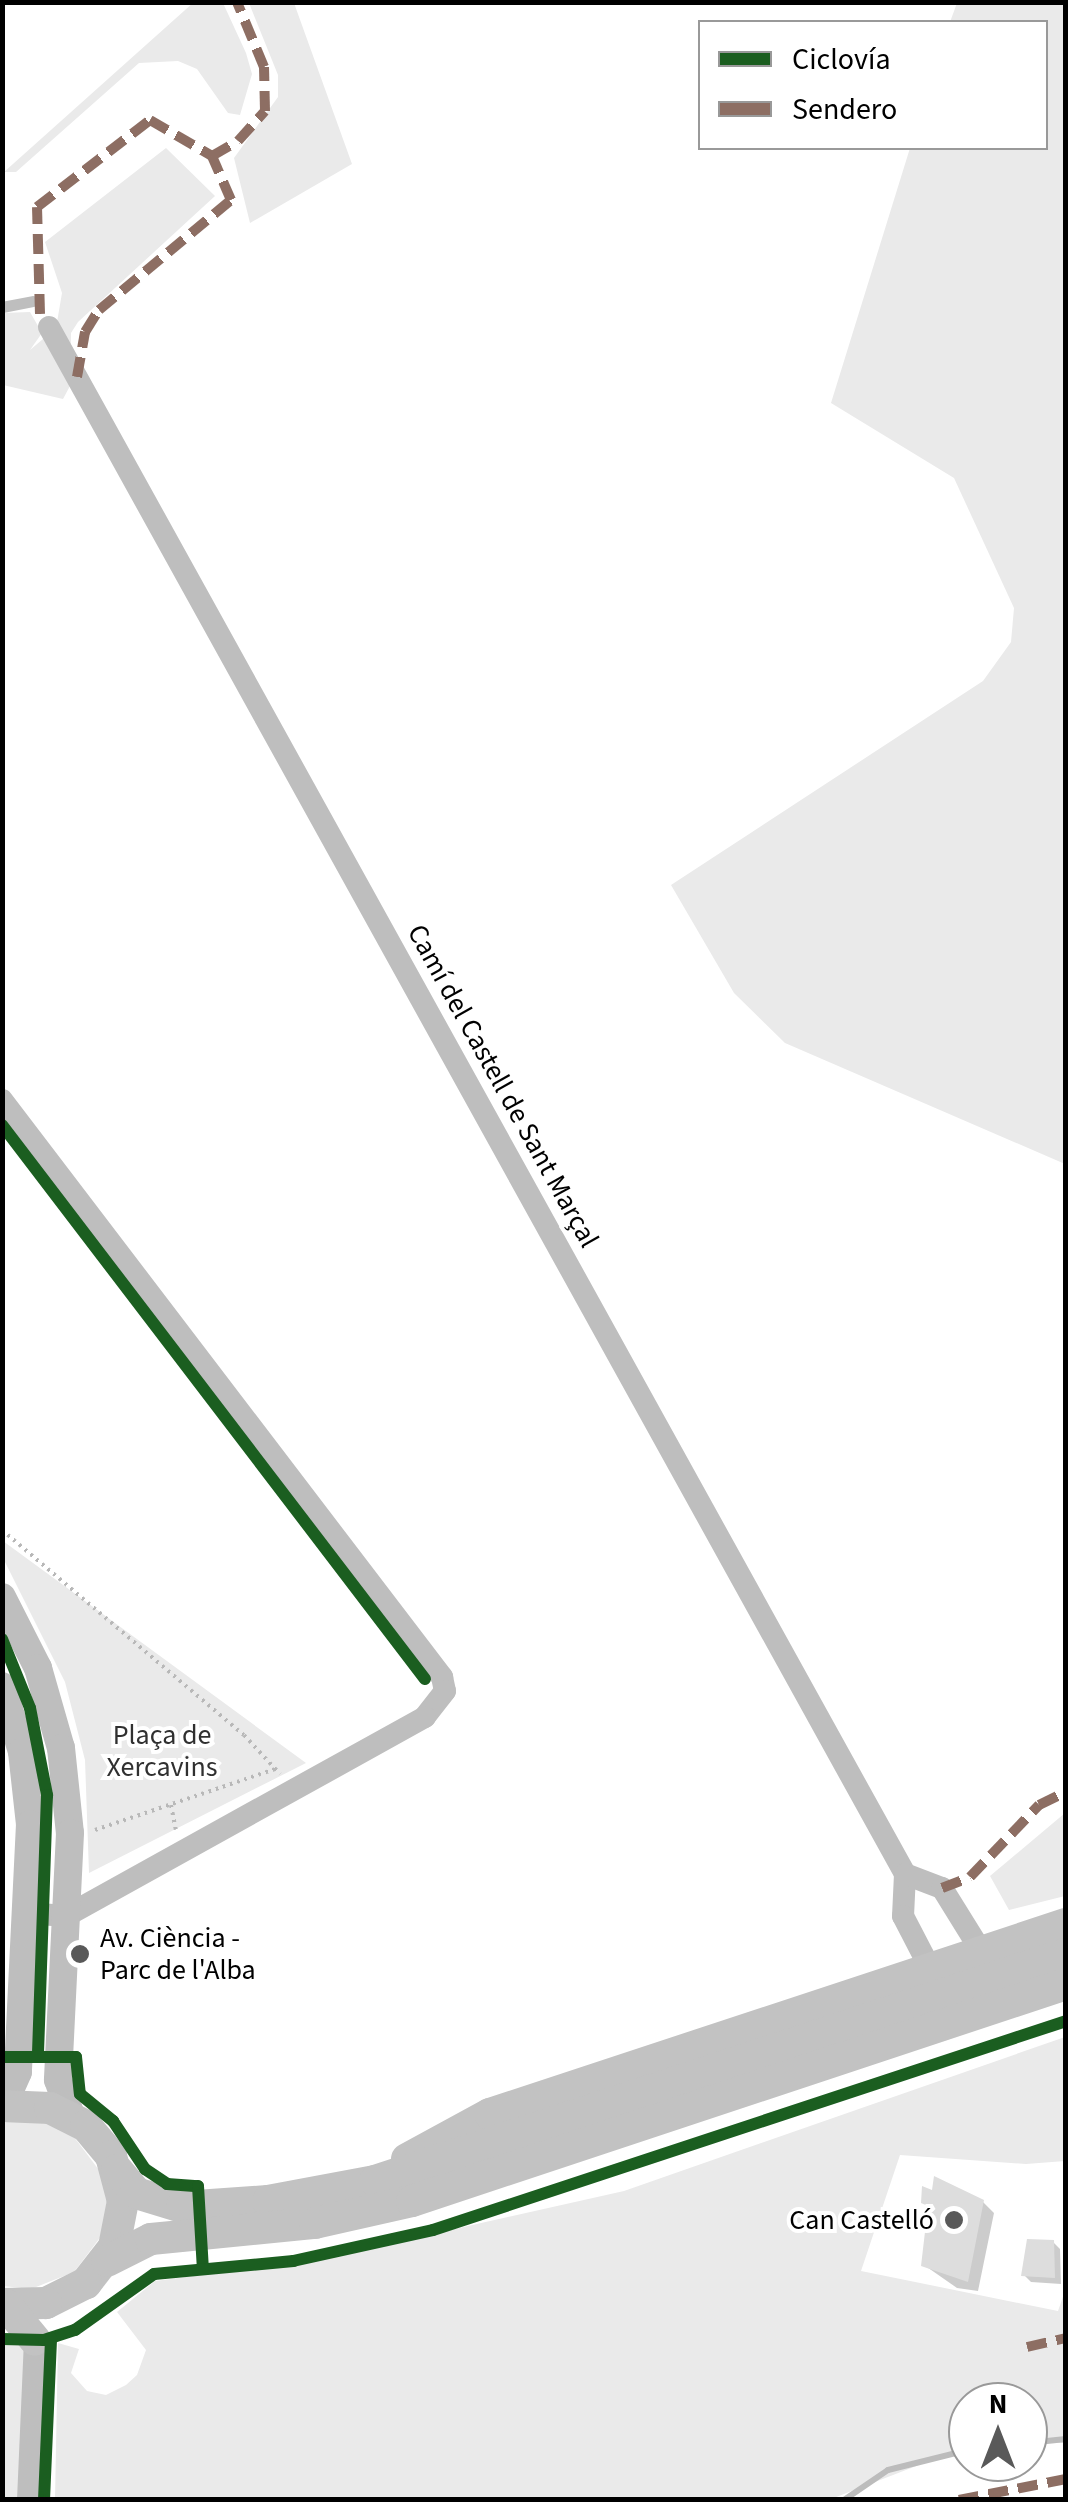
<!DOCTYPE html>
<html>
<head>
<meta charset="utf-8">
<style>
  body { margin:0 }
  #map { position:relative; width:1068px; height:2502px; overflow:hidden; background:#fff; font-family:"Source Sans 3",sans-serif }
  div>[style] { position:absolute }
  [style*='--x'] { left:calc(var(--x)*1px); top:calc(var(--y)*1px); width:calc(var(--w)*1px); rotate:calc(var(--a)*1deg) }
  .green>* { inset:0; background:#eaeaea }
  .shadow>* { inset:0; background:#0003 }
  .stream>* { height:6px; margin:-3px; padding:0 3px; transform-origin:3px; border-radius:3px; background:#bcbcbc }
  .building>* { inset:0; background:#ddd }
  .path>* { height:4px; margin-top:-2px; transform-origin:0; background:repeating-linear-gradient(90deg,#b8b8b8 0 2.5px,transparent 0 7.5px) }
  .service>* { height:11px; margin:-5.5px; padding:0 5.5px; transform-origin:5.5px; border-radius:5.5px; background:#bebebe }
  .minor>* { height:22px; margin:-11px; padding:0 11px; transform-origin:11px; border-radius:11px; background:#bebebe }
  .tertiary>* { height:28px; margin:-14px; padding:0 14px; transform-origin:14px; border-radius:14px; background:#bebebe }
  .secondary>* { height:32px; margin:-16px; padding:0 16px; transform-origin:16px; border-radius:16px; background:#c2c2c2 }
  .quiet>* { height:10px; margin-top:-5px; transform-origin:0; background:repeating-linear-gradient(90deg,#8d6e63 0 20px,transparent 0 30px) }
  .cycleway>* { height:12px; margin:-6px; padding:0 6px; transform-origin:6px; border-radius:6px; background:#1b5e20 }
  .dots>* { width:28px; height:28px; translate:-50% -50%; box-sizing:border-box; border:5px solid #fff; border-radius:50% }
  span { translate:-50% -50%; white-space:nowrap; text-align:center; line-height:1.15; -webkit-text-stroke:8px #fff; paint-order:stroke }
  .street-label { font-size:28px; color:#000 }
  .park-label { font-size:28px; color:#303030 }
  .poi-label { font-size:28px; color:#000 }
  .left { translate:0 -50%; text-align:left }
  .right { translate:-100% -50%; text-align:right }
  .frame { position:absolute; inset:0; border:5px solid #000; pointer-events:none }
  .legend { position:absolute; left:698px; top:20px; width:350px; height:130px; box-sizing:border-box; background:#fff; border:2px solid #999; margin:0; padding:12px 18px; list-style:none; font-size:30px; color:#000 }
  .legend li { display:flex; align-items:center; gap:20px; height:50px }
  .legend b { width:50px; border:2px solid #999 }
  .north { position:absolute; left:948px; top:2382px; width:100px; height:100px; box-sizing:border-box; background:#fff; border:2px solid #999; border-radius:50%; rotate:0deg; font-size:28px; font-weight:700; line-height:40px; text-align:center; color:#000 }
  .north::after { content:''; display:block; margin:auto; width:35px; height:45px; background:#595959; clip-path:polygon(50% 0,100% 100%,50% 72%,0 100%) }
</style>
</head>
<body>
<div id="map">
  <div class="green">
    <div style="clip-path:polygon(194px 2px,223px 3px,246px 53px,252px 74px,240px 115px,228px 113px,197px 69px,178px 61px,139px 63px,16px 172px,4px 172px)"></div>
    <div style="clip-path:polygon(249px 3px,294px 3px,352px 164px,250px 223px,234px 158px,278px 97px,278px 75px)"></div>
    <div style="clip-path:polygon(957px 3px,1065px 3px,1065px 1164px,785px 1043px,734px 993px,671px 885px,983px 681px,1011px 642px,1014px 608px,954px 478px,831px 403px,910px 148px,1046px 148px,1046px 22px,950px 22px)"></div>
    <div style="clip-path:polygon(166px 148px,215px 196px,78px 322px,71px 333px,70px 386px,63px 399px,3px 385px,3px 313px,30px 312px,42px 333px,30px 350px,56px 328px,62px 293px,45px 242px)"></div>
    <div style="clip-path:polygon(2px 1541px,3px 1541px,306px 1763px,89px 1873px,85px 1760px,65px 1682px,3px 1558px)"></div>
    <div style="clip-path:polygon(1065px 1813px,1065px 1896px,1009px 1910px,990px 1876px)"></div>
    <div style="clip-path:polygon(1065px 2037px,1065px 2161px,1026px 2164px,900px 2155px,861px 2271px,1058px 2311px,1065px 2291px,1065px 2443px,1028px 2443px,1028px 2402px,968px 2402px,968px 2446px,831px 2499px,55px 2499px,58px 2343px,79px 2349px,71px 2373px,87px 2391px,106px 2395px,126px 2385px,137px 2375px,146px 2350px,117px 2312px,155px 2281px,317px 2260px,624px 2191px)"></div>
    <div style="clip-path:polygon(15px 2120px,46px 2123px,74px 2137px,102px 2174px,108px 2204px,102px 2235px,74px 2272px,31px 2289px,3px 2286px,2px 2123px)"></div>
    <div style="clip-path:polygon(35px 2340px,28px 2499px,3px 2499px,2px 2345px)"></div>
  </div>
  <div class="shadow">
    <div style="clip-path:polygon(924px 2202px,983px 2202px,994px 2213px,978px 2291px,957px 2288px,924px 2265px,930px 2209px)"></div>
    <div style="clip-path:polygon(1053px 2242px,1060px 2249px,1061px 2284px,1031px 2282px,1024px 2275px)"></div>
  </div>
  <div class="stream">
    <div style="--x:1028;--y:2443;--w:38;--a:-6"></div>
    <div style="--x:844;--y:2500;--w:53;--a:-34.3"></div>
    <div style="--x:888;--y:2470;--w:82;--a:-14"></div>
  </div>
  <div class="building">
    <div style="clip-path:polygon(934px 2176px,984px 2200px,968px 2282px,921px 2266px,928px 2206px,921px 2203px,922px 2186px,932px 2190px)"></div>
    <div style="clip-path:polygon(1027px 2239px,1054px 2240px,1055px 2278px,1021px 2276px)"></div>
  </div>
  <div class="path">
    <div style="--x:2;--y:1530;--w:317;--a:40.3"></div>
    <div style="--x:244;--y:1735;--w:53;--a:47.3"></div>
    <div style="--x:171;--y:1805;--w:25;--a:79"></div>
    <div style="--x:95;--y:1830;--w:190;--a:-18.7"></div>
  </div>
  <div class="service">
    <div style="--x:2;--y:307;--w:31;--a:-11"></div>
  </div>
  <div class="minor">
    <div style="--x:49;--y:327;--w:1768;--a:61.04"></div>
    <div style="--x:905;--y:1874;--w:42;--a:92.7"></div>
    <div style="--x:903;--y:1916;--w:59;--a:62.6"></div>
    <div style="--x:2;--y:1100;--w:726;--a:52.67"></div>
    <div style="--x:442;--y:1677;--w:14;--a:78"></div>
    <div style="--x:445;--y:1691;--w:33;--a:128"></div>
    <div style="--x:425;--y:1717;--w:410;--a:151"></div>
    <div style="--x:66;--y:1916;--w:40;--a:-175.7"></div>
    <div style="--x:905;--y:1874;--w:40;--a:21"></div>
    <div style="--x:942;--y:1888;--w:74;--a:58.2"></div>
    <div style="--x:28;--y:2500;--w:160;--a:-87.5"></div>
  </div>
  <div class="tertiary">
    <div style="--x:2;--y:1597;--w:80;--a:63.1"></div>
    <div style="--x:38;--y:1668;--w:83;--a:74"></div>
    <div style="--x:61;--y:1748;--w:85;--a:84"></div>
    <div style="--x:70;--y:1833;--w:247;--a:92.8"></div>
    <div style="--x:58;--y:2080;--w:40;--a:69.8"></div>
    <div style="--x:2;--y:1686;--w:69;--a:73.1"></div>
    <div style="--x:22;--y:1752;--w:72;--a:83.7"></div>
    <div style="--x:30;--y:1824;--w:248;--a:92.8"></div>
    <div style="--x:18;--y:2072;--w:37;--a:114"></div>
  </div>
  <div class="secondary">
    <div style="--x:2;--y:2106;--w:48;--a:2.4"></div>
    <div style="--x:50;--y:2108;--w:40;--a:26.6"></div>
    <div style="--x:86;--y:2126;--w:39;--a:50"></div>
    <div style="--x:111;--y:2156;--w:47;--a:75.1"></div>
    <div style="--x:123;--y:2201;--w:47;--a:101.1"></div>
    <div style="--x:114;--y:2247;--w:46;--a:127.9"></div>
    <div style="--x:86;--y:2283;--w:45;--a:153.4"></div>
    <div style="--x:46;--y:2303;--w:44;--a:178.7"></div>
    <div style="--x:407;--y:2159;--w:94;--a:-28.5"></div>
    <div style="--x:490;--y:2114;--w:607;--a:-18.26"></div>
    <div style="--x:117;--y:2170;--w:30;--a:50"></div>
    <div style="--x:136;--y:2193;--w:48;--a:16.9"></div>
    <div style="--x:182;--y:2207;--w:86;--a:-4"></div>
    <div style="--x:268;--y:2201;--w:109;--a:-10.6"></div>
    <div style="--x:375;--y:2181;--w:727;--a:-18.19"></div>
    <div style="--x:107;--y:2261;--w:49;--a:-26.6"></div>
    <div style="--x:151;--y:2239;--w:165;--a:-5.6"></div>
    <div style="--x:315;--y:2223;--w:99;--a:-12.8"></div>
    <div style="--x:412;--y:2201;--w:689;--a:-18.36"></div>
    <div style="--x:6;--y:2305;--w:45;--a:50.4"></div>
  </div>
  <div class="quiet">
    <div style="--x:40;--y:314;--w:107;--a:-91.6"></div>
    <div style="--x:37;--y:207;--w:143;--a:-37.6"></div>
    <div style="--x:150;--y:120;--w:72;--a:30.1"></div>
    <div style="--x:212;--y:156;--w:30;--a:-30"></div>
    <div style="--x:238;--y:141;--w:40;--a:-48"></div>
    <div style="--x:265;--y:111;--w:44;--a:-91.3"></div>
    <div style="--x:264;--y:67;--w:70;--a:-112.6"></div>
    <div style="--x:77;--y:377;--w:46;--a:-79.9"></div>
    <div style="--x:85;--y:332;--w:26;--a:-58"></div>
    <div style="--x:99;--y:310;--w:172;--a:-39.8"></div>
    <div style="--x:231;--y:200;--w:48;--a:-113.4"></div>
    <div style="--x:942;--y:1888;--w:30;--a:-21"></div>
    <div style="--x:970;--y:1877;--w:100;--a:-46.2"></div>
    <div style="--x:1039;--y:1805;--w:30;--a:-26"></div>
    <div style="--x:1027;--y:2347;--w:40;--a:-13"></div>
    <div style="--x:959;--y:2500;--w:109;--a:-11.1"></div>
  </div>
  <div class="cycleway">
    <div style="--x:2;--y:1125;--w:697;--a:52.64"></div>
    <div style="--x:2;--y:1639;--w:74;--a:67.9"></div>
    <div style="--x:30;--y:1708;--w:89;--a:78.9"></div>
    <div style="--x:47;--y:1795;--w:260;--a:92"></div>
    <div style="--x:2;--y:2057;--w:74;--a:0"></div>
    <div style="--x:76;--y:2057;--w:37;--a:84"></div>
    <div style="--x:80;--y:2094;--w:43;--a:39.3"></div>
    <div style="--x:113;--y:2121;--w:58;--a:56.3"></div>
    <div style="--x:145;--y:2169;--w:27;--a:34"></div>
    <div style="--x:167;--y:2184;--w:31;--a:4"></div>
    <div style="--x:198;--y:2186;--w:83;--a:86.6"></div>
    <div style="--x:2;--y:2339;--w:42;--a:1.4"></div>
    <div style="--x:44;--y:2340;--w:33;--a:-18"></div>
    <div style="--x:75;--y:2330;--w:97;--a:-35.3"></div>
    <div style="--x:154;--y:2274;--w:140;--a:-5.3"></div>
    <div style="--x:293;--y:2261;--w:143;--a:-12.5"></div>
    <div style="--x:433;--y:2230;--w:667;--a:-18.27"></div>
    <div style="--x:44;--y:2500;--w:162;--a:-87.5"></div>
  </div>
  <div class="dots">
    <div style="left:80px;top:1954px;background:#595959"></div>
    <div style="left:954px;top:2220px;background:#595959"></div>
  </div>
  <div class="street-label">
    <span style="left:503px;top:1086px;rotate:61deg">Camí del Castell de Sant Marçal</span>
  </div>
  <div class="park-label">
    <span style="left:162px;top:1751px">Plaça de<br>Xercavins</span>
  </div>
  <div class="poi-label">
    <span class="left" style="left:100px;top:1954px">Av. Ciència -<br>Parc de l'Alba</span>
    <span class="right" style="left:934px;top:2220px">Can Castelló</span>
  </div>
  <div class="frame"></div>
  <ul class="legend">
  <li><b style="height:12px;background:#1b5e20"></b>Ciclovía</li>
  <li><b style="height:12px;background:#8d6e63"></b>Sendero</li>
  </ul>
  <div class="north">N</div>
</div>
</body>
</html>
